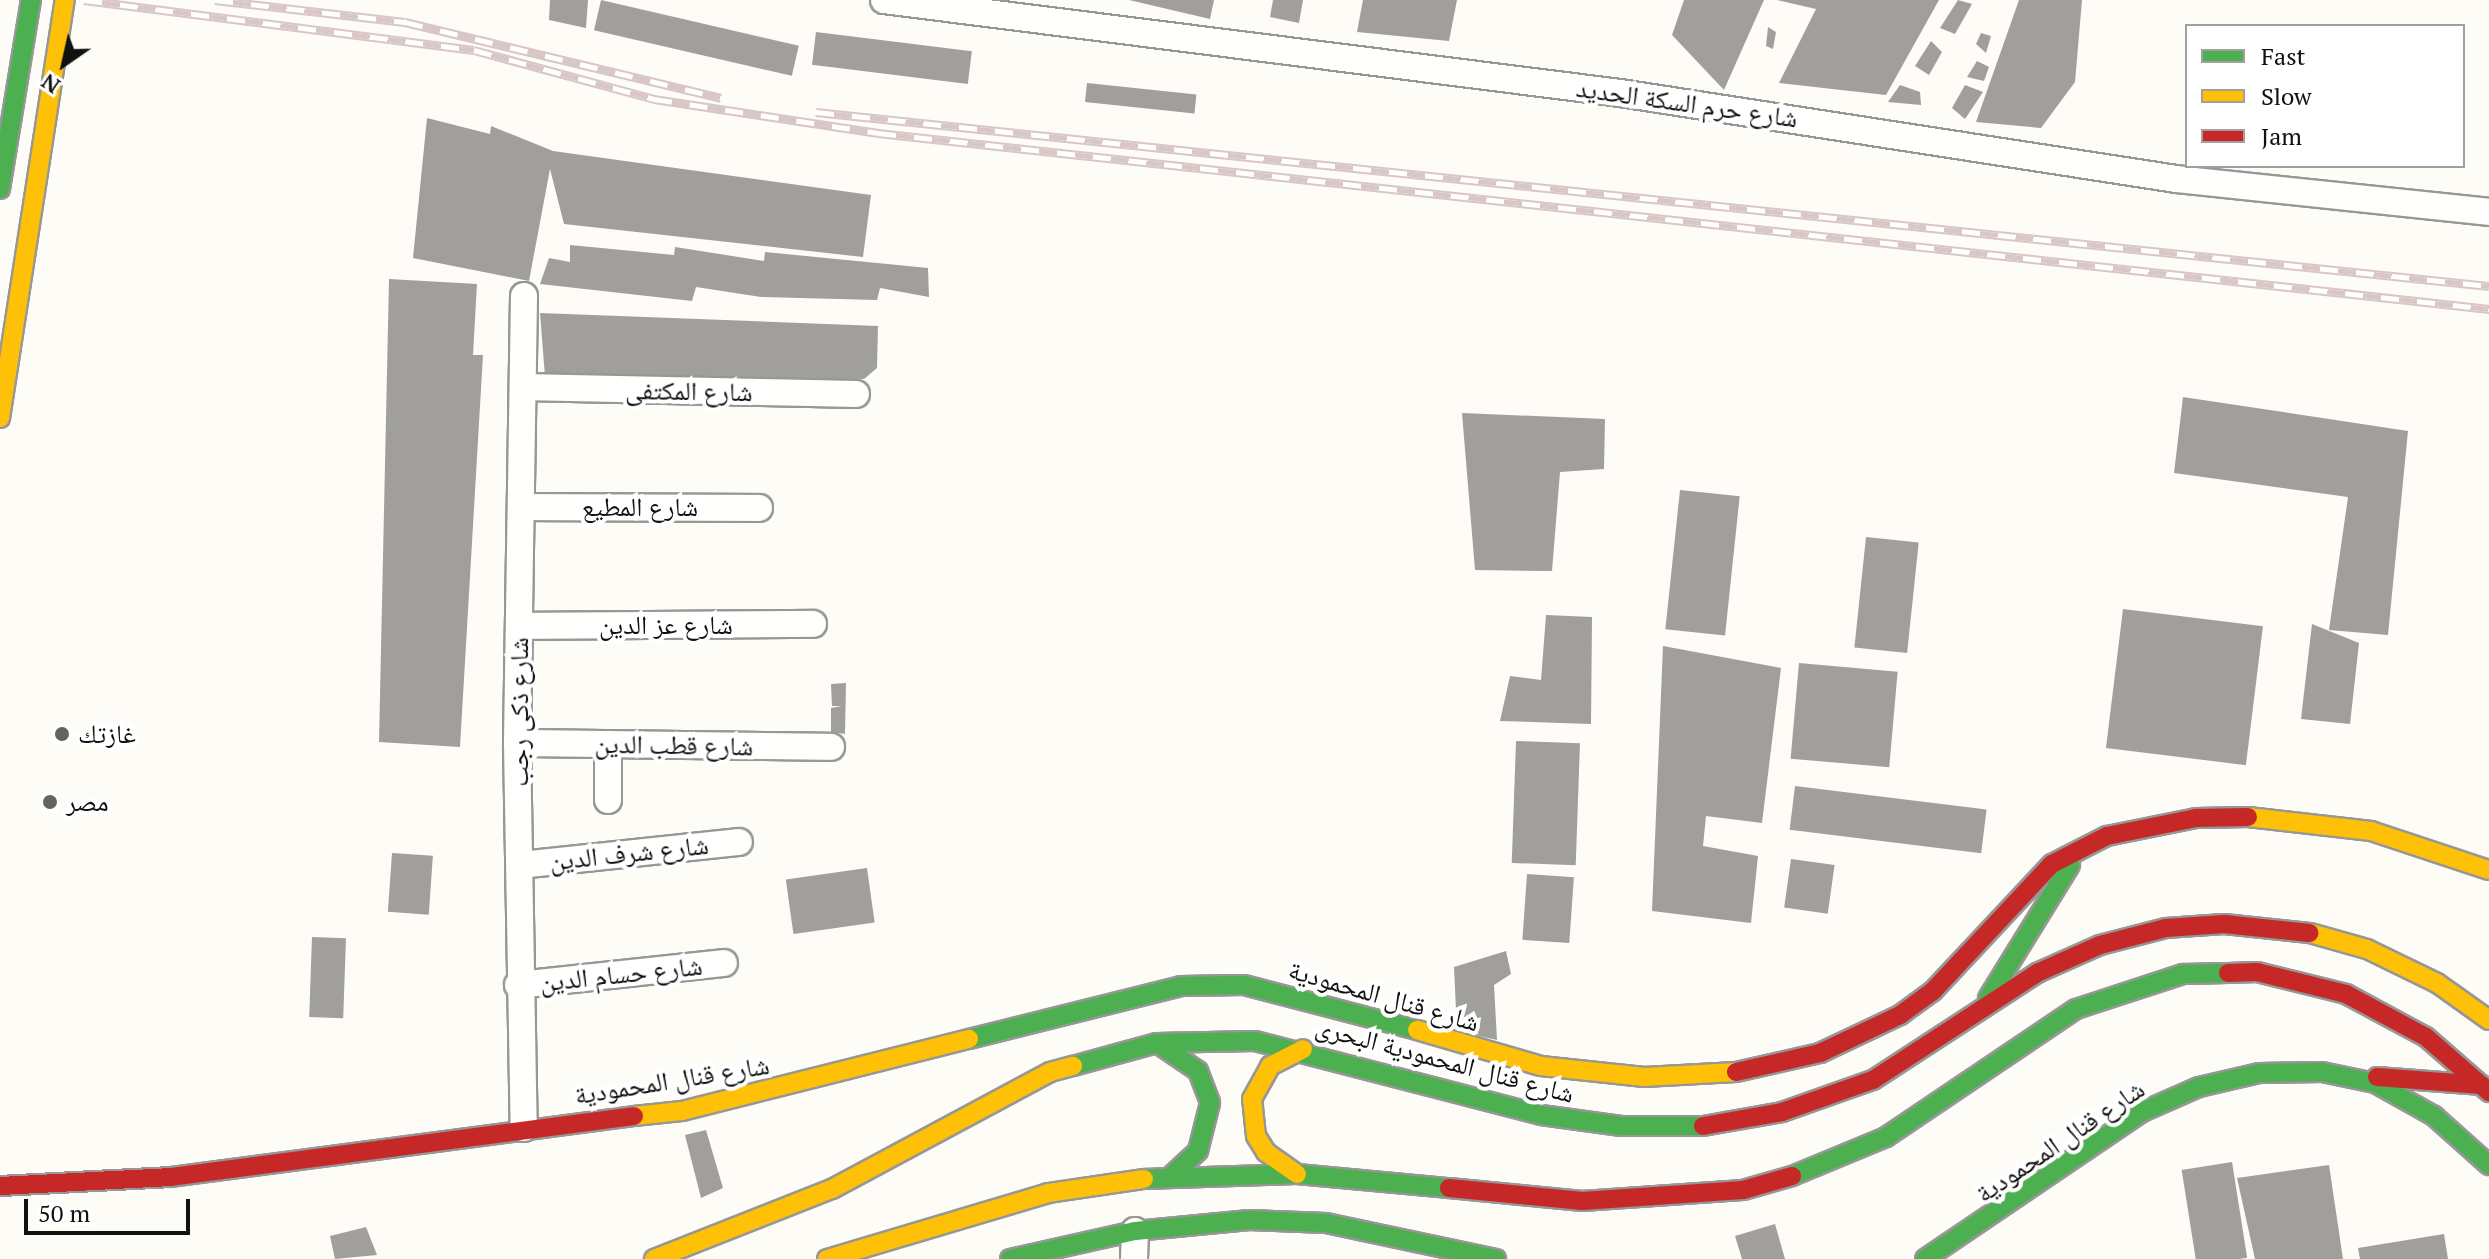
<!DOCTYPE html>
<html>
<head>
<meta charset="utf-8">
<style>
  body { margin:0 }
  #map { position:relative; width:2489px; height:1259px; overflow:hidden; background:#fdfcf7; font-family:"PT Serif","Noto Naskh Arabic",serif }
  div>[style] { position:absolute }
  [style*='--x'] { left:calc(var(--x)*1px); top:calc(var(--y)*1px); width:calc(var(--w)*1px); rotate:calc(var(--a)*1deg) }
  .building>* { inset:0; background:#a19f9c; transform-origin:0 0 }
  .roads { filter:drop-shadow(2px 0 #979795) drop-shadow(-2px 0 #979795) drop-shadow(0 2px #979795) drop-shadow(0 -2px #979795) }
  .street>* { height:26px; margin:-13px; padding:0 13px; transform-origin:13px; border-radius:13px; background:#fffffe }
  .fast>* { height:18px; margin:-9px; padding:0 9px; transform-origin:9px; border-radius:9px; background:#4caf50 }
  .slow>* { height:18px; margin:-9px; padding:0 9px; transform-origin:9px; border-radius:9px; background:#ffc107 }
  .jam>* { height:18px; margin:-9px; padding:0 9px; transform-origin:9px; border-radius:9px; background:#c62828 }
  .rail>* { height:9px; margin-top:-4.5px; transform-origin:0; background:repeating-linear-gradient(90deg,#fff 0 18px,#d9c6c7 0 36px); box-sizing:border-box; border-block:2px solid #d9c6c7 }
  .dots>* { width:22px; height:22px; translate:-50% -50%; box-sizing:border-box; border:4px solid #fff; border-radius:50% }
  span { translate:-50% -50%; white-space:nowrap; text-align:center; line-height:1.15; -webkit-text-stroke:8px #fff; paint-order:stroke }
  .street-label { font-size:26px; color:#111 }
  .poi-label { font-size:26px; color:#111 }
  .left { translate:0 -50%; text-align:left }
  .legend { position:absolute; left:2185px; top:24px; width:280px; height:144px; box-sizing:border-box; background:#fff; border:2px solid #a0a0a0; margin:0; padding:10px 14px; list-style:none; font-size:24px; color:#111 }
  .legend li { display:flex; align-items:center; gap:16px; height:40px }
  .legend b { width:40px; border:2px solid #a0a0a0 }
  .north { position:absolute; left:24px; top:24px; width:80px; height:80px; -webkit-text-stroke:6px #fff; paint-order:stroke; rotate:214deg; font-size:22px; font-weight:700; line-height:32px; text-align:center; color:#111 }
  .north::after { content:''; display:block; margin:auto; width:28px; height:36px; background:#111; clip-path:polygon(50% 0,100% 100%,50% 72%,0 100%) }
  .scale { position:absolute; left:24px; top:1199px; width:166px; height:36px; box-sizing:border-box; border:4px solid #111; border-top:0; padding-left:10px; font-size:24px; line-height:28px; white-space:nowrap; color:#111; -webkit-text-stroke:6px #fff; paint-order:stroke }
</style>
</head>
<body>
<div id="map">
  <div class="building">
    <div style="clip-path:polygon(550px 0,588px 0,586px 28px,549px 20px)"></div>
    <div style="left:601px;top:0;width:203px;height:31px;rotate:13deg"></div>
    <div style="clip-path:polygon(1129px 0,1214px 0,1210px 19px)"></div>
    <div style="clip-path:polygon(1273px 0,1303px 0,1299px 23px,1270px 17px)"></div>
    <div style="clip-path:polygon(1363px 0,1457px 0,1449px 41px,1357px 32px)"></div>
    <div style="clip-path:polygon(1684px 0,1764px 0,1724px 90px,1672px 35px)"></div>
    <div style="clip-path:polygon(1939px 0,1886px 95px,1779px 83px,1816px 9px,1777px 0)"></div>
    <div style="clip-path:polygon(1958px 0,1972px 4px,1955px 34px,1940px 28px)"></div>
    <div style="clip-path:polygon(2019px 0,2082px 0,2075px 82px,2041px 128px,1976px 122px)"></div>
    <div style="clip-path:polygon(1768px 27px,1776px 32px,1773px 49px,1766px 46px)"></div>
    <div style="left:816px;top:32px;width:157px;height:33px;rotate:7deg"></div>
    <div style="clip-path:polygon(1981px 33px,1991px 36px,1986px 53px,1976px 44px)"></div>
    <div style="clip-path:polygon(1931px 41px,1942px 52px,1929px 75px,1915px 66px)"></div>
    <div style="clip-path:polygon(1977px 61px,1989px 67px,1984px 81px,1967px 77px)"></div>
    <div style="left:1087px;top:83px;width:110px;height:19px;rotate:6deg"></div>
    <div style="clip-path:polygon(1900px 85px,1920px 92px,1921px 105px,1888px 102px)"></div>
    <div style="clip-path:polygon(1965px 85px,1983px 92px,1965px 119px,1952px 108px)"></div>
    <div style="clip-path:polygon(427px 118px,490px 134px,491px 126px,553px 151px,871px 195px,863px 257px,564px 224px,550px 169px,529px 281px,413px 258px)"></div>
    <div style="clip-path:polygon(570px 245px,674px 255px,675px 247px,764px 261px,765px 252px,928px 268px,929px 297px,880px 288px,877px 300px,761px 297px,696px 287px,692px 301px,540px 284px,549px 258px,570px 262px)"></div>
    <div style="clip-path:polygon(389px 279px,477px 284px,473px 355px,483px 355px,460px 747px,379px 742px)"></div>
    <div style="clip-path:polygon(540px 313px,878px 326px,877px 368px,864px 379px,545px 377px)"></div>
    <div style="clip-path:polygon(2183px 397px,2408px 431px,2388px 635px,2329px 630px,2348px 497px,2174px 473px)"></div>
    <div style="clip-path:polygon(1462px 413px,1605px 419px,1604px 469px,1560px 472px,1552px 571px,1475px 570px)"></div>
    <div style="left:1680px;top:490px;width:60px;height:140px;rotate:6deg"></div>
    <div style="left:1866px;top:537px;width:53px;height:111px;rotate:6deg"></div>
    <div style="left:2123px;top:609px;width:141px;height:140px;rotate:7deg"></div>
    <div style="clip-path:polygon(1546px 615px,1592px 617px,1591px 724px,1500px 721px,1510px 676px,1541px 680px)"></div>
    <div style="clip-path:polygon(2312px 624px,2359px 643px,2350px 724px,2301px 719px)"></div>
    <div style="clip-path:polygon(1663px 646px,1781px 668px,1762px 823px,1706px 816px,1703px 846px,1758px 856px,1751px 923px,1652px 911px)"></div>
    <div style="left:1799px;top:663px;width:99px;height:96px;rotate:5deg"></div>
    <div style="clip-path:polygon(846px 683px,845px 734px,831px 732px,831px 708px,842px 706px,832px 706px,831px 684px)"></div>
    <div style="left:1516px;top:741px;width:64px;height:122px;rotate:2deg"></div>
    <div style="left:1795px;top:786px;width:193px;height:44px;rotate:7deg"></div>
    <div style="left:392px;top:853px;width:41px;height:59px;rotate:4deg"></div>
    <div style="left:1791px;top:859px;width:44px;height:49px;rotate:8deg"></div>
    <div style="left:867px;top:868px;width:55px;height:82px;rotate:82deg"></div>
    <div style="left:1527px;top:874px;width:47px;height:66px;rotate:4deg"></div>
    <div style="left:312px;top:937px;width:34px;height:80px;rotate:2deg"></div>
    <div style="clip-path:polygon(1506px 951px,1511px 974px,1494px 985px,1497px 1040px,1457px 1031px,1454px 967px)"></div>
    <div style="clip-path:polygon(706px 1130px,723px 1188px,701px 1198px,685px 1135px)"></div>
    <div style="left:2232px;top:1162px;width:97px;height:51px;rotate:81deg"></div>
    <div style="clip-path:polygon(2329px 1165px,2343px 1259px,2255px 1259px,2237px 1178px)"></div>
    <div style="clip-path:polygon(1775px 1224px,1785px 1259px,1742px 1259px,1735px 1236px)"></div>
    <div style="clip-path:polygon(366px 1227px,377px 1255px,335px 1259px,330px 1236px)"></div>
    <div style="clip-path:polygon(2444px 1234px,2448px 1259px,2360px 1259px,2358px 1248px)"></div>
  </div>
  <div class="roads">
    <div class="street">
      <div style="--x:884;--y:0;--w:742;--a:7.2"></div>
      <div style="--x:1620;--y:93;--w:563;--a:8.79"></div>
      <div style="--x:2176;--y:179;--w:315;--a:6"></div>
      <div style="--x:524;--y:296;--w:447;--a:90.9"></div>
      <div style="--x:517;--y:743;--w:385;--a:89"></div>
      <div style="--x:523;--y:387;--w:333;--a:1.2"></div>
      <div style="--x:521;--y:507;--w:238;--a:0.2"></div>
      <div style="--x:519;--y:626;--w:294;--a:-0.4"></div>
      <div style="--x:517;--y:743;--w:314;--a:0.7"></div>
      <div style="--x:608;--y:800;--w:56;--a:-90"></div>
      <div style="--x:520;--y:865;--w:220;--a:-6"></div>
      <div style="--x:518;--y:985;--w:207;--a:-6.1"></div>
      <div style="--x:1134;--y:1259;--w:28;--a:-88"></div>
    </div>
    <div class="fast">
      <div style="--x:0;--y:189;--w:192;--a:-80.7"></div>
      <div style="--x:1988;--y:998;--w:156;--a:-58.3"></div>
      <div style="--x:969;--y:1039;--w:219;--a:-14"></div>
      <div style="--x:1181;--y:986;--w:63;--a:-0.9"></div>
      <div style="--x:1244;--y:985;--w:179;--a:14.6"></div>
      <div style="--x:1157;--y:1043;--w:50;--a:34.3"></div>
      <div style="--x:1198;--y:1071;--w:34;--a:69"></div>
      <div style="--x:1210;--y:1103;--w:49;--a:104"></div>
      <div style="--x:1198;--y:1151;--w:35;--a:137"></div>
      <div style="--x:1073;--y:1066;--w:87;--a:-15.3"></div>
      <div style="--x:1157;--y:1043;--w:98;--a:-1.2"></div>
      <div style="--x:1255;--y:1041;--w:295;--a:14.5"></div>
      <div style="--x:1541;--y:1115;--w:81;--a:7.8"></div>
      <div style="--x:1621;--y:1126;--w:82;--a:0"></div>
      <div style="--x:1792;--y:1176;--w:102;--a:-22.5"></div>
      <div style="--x:1886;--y:1137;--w:229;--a:-34"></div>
      <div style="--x:2076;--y:1009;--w:113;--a:-18.1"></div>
      <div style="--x:2183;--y:974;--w:45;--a:-1.3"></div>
      <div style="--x:1144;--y:1179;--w:153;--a:-1.9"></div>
      <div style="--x:1297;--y:1174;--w:153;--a:5.3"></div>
      <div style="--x:1010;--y:1259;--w:128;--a:-12.6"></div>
      <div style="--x:1135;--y:1231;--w:115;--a:-5.5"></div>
      <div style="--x:1249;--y:1220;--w:77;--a:2.2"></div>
      <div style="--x:1326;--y:1223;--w:174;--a:12"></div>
      <div style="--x:1925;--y:1259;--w:262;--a:-34.1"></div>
      <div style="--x:2142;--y:1112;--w:62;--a:-23.7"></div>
      <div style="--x:2199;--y:1087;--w:62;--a:-13.1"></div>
      <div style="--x:2259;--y:1073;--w:63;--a:-0.9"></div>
      <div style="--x:2322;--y:1072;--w:54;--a:11.7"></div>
      <div style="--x:2375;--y:1083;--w:68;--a:29.2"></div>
      <div style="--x:2434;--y:1116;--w:74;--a:41.7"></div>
    </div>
    <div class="slow">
      <div style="--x:0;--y:418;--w:423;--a:-81.2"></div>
      <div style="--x:2248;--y:817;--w:124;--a:6.5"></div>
      <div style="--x:2371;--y:831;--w:124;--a:18.3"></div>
      <div style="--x:2310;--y:933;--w:59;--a:15.7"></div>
      <div style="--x:2367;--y:949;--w:78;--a:25.9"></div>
      <div style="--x:2437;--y:983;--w:64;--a:35.4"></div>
      <div style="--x:1417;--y:1030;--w:129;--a:16.2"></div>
      <div style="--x:1541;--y:1066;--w:104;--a:6.1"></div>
      <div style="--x:1644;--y:1077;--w:92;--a:-3.1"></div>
      <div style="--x:634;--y:1116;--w:48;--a:-5.9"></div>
      <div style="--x:682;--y:1111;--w:296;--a:-14.1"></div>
      <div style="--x:1297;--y:1174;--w:38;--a:-145"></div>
      <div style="--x:1266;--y:1152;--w:19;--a:-122"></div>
      <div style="--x:1256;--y:1136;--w:37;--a:-96"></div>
      <div style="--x:1252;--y:1099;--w:38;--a:-61"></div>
      <div style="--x:1270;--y:1066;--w:37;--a:-27"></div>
      <div style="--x:654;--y:1259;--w:191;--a:-21.5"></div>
      <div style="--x:832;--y:1189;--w:247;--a:-28.2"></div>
      <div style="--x:1050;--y:1072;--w:24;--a:-15"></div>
      <div style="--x:827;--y:1259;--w:231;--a:-16.6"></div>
      <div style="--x:1048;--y:1193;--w:97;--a:-8.3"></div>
    </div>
    <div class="jam">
      <div style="--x:2228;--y:973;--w:29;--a:-2"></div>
      <div style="--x:2257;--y:972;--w:92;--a:13.9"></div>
      <div style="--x:2346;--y:994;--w:91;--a:28.3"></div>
      <div style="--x:2426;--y:1037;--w:84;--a:41.1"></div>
      <div style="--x:1736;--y:1072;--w:86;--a:-12.7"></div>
      <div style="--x:1820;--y:1053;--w:89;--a:-25.4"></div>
      <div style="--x:1900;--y:1015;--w:41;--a:-36"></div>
      <div style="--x:1933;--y:991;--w:174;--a:-46.9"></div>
      <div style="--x:2052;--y:864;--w:62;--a:-27"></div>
      <div style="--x:2107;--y:836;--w:91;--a:-11.4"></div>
      <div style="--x:2196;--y:818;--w:52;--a:-1.1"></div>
      <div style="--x:2377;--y:1077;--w:105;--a:4.4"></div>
      <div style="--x:1703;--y:1126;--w:80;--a:-10"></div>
      <div style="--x:1782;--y:1112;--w:96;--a:-19.4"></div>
      <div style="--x:1873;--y:1080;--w:196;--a:-33.1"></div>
      <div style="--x:2037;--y:973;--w:69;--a:-24"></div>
      <div style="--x:2100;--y:945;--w:68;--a:-14.4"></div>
      <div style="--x:2166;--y:928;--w:58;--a:-3.9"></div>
      <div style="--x:2224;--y:924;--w:86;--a:6"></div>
      <div style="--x:0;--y:1186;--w:171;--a:-3"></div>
      <div style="--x:171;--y:1177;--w:467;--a:-7.5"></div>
      <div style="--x:1449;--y:1188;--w:134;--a:5.6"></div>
      <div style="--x:1582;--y:1201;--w:161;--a:-3.9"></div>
      <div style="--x:1743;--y:1190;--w:51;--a:-15.9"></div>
    </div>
  </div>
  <div class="rail">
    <div style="--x:84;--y:0;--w:393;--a:7.3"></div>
    <div style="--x:474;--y:50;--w:187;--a:15.2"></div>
    <div style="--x:654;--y:99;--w:227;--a:8.6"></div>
    <div style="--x:878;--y:133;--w:1621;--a:6.23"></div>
    <div style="--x:215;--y:0;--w:191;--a:6.6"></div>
    <div style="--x:405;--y:22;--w:325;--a:13.5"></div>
    <div style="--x:816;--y:112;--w:1682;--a:5.94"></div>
  </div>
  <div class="dots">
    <div style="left:62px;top:734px;background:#646362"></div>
    <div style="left:50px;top:802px;background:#646362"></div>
  </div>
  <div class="street-label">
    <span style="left:1687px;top:103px;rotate:8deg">شارع حرم السكة الحديد</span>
    <span style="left:689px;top:391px;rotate:1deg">شارع المكتفى</span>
    <span style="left:640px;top:507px">شارع المطيع</span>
    <span style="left:666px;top:625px">شارع عز الدين</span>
    <span style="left:519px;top:712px;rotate:-90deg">شارع ذكى رجب</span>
    <span style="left:674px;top:745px;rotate:1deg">شارع قطب الدين</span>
    <span style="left:629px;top:853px;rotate:-6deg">شارع شرف الدين</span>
    <span style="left:621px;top:974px;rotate:-6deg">شارع حسام الدين</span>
    <span style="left:1384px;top:996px;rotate:16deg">شارع قنال المحمودية</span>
    <span style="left:1445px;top:1060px;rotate:15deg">شارع قنال المحمودية البحرى</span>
    <span style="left:672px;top:1080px;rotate:-9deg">شارع قنال المحمودية</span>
    <span style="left:2060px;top:1141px;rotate:-34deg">شارع قنال المحمودية</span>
  </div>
  <div class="poi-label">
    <span class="left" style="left:78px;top:734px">غازتك</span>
    <span class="left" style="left:66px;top:802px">مصر</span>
  </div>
  <ul class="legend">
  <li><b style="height:10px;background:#4caf50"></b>Fast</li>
  <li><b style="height:10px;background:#ffc107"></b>Slow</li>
  <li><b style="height:10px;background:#c62828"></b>Jam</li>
  </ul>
  <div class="north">N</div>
  <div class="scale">50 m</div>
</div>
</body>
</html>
